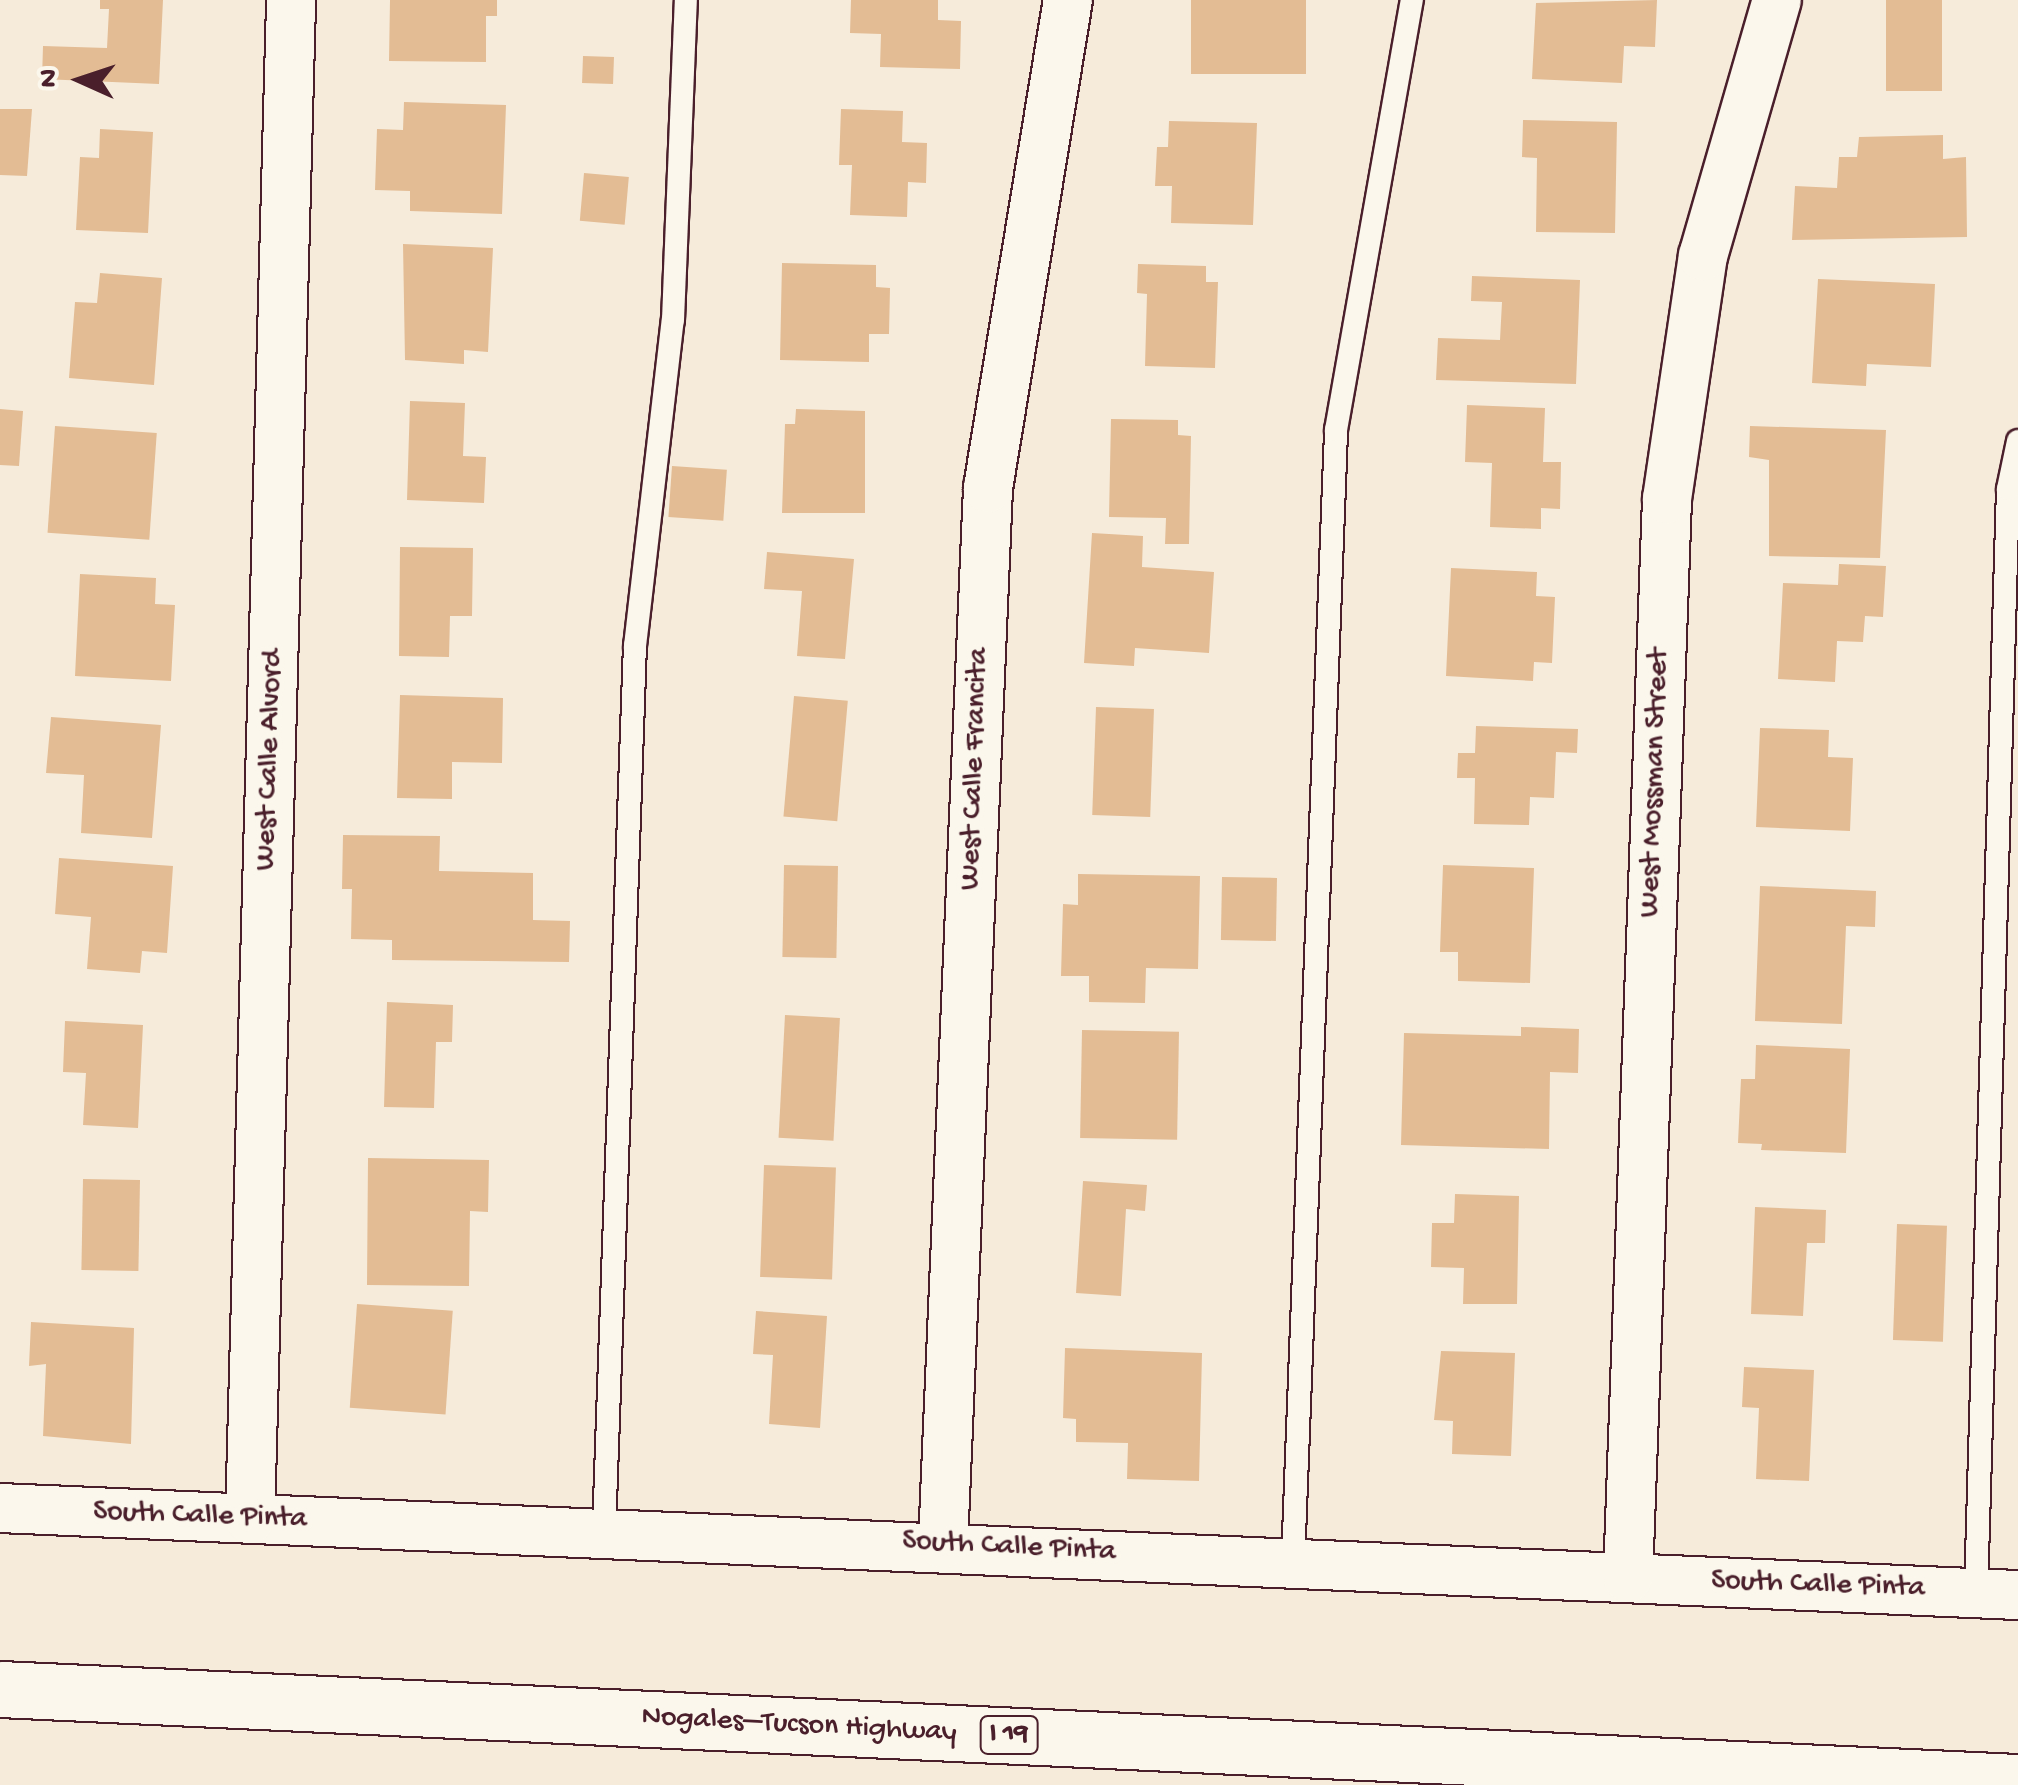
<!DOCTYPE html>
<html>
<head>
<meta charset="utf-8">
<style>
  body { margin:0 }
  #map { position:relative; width:2018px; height:1785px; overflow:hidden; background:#f6ebda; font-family:"Gochi Hand",sans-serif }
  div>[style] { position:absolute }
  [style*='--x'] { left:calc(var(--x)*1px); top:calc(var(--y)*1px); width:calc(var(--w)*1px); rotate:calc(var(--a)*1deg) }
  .building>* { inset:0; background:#e3bc94; transform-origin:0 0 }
  .roads { filter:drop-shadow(2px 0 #4a1f2b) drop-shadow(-2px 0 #4a1f2b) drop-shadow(0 2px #4a1f2b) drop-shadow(0 -2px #4a1f2b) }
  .lane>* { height:22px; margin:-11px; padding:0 11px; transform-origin:11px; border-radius:11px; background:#fbf7ec }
  .street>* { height:48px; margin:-24px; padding:0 24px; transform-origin:24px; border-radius:24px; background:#fbf7ec }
  .highway>* { height:55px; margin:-27.5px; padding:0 27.5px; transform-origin:27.5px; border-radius:27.5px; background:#fbf7ec }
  span { translate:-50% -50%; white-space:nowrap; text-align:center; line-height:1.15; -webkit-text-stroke:10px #fbf7ec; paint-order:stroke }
  .shield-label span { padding:2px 8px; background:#fbf7ec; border:2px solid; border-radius:8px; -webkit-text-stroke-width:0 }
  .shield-label { font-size:28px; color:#4a1f2b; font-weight:700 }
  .street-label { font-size:30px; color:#4a1f2b }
  .north { position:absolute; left:30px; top:30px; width:100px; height:100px; -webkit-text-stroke:8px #fbf7ec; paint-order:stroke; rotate:273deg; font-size:28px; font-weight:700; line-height:40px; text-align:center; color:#4a1f2b }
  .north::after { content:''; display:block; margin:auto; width:35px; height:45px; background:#4a1f2b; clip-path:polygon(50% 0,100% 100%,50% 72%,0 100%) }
</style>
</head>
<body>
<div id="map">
  <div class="building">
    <div style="clip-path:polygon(100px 0,163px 0,159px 84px,42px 79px,43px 46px,107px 48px,109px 9px,100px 9px)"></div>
    <div style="clip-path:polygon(390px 0,497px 0,497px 16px,486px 16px,486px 62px,389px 61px)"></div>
    <div style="clip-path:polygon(851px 0,938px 0,938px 20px,961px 21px,960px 69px,880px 67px,881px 34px,850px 33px)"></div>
    <div style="left:1191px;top:0;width:115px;height:74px"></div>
    <div style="clip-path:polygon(1657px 0,1655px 47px,1624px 46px,1622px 83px,1532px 79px,1536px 3px)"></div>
    <div style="left:1886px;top:0;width:56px;height:91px"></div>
    <div style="left:583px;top:56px;width:31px;height:27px;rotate:2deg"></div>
    <div style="clip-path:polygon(404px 102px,506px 105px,502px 214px,410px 211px,410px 191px,375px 190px,377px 129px,403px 130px)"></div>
    <div style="clip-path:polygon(0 109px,32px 109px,27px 176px,0 175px)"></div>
    <div style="clip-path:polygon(841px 109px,903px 111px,902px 142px,927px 143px,926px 183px,908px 182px,907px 217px,850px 215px,852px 165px,839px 165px)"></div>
    <div style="clip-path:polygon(1523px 120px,1617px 122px,1615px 233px,1536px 232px,1537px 158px,1522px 157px)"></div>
    <div style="clip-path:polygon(1169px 121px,1257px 123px,1253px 225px,1171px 223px,1172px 186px,1155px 186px,1157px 147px,1168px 147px)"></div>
    <div style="clip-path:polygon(100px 129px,153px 132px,148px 233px,76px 230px,80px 157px,99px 158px)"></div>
    <div style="clip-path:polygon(1943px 135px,1943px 159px,1966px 157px,1967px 237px,1792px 240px,1795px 186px,1837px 188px,1839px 157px,1857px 157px,1859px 137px)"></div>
    <div style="left:584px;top:173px;width:45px;height:48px;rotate:5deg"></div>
    <div style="clip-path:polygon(403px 244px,493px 248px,488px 352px,464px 350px,464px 364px,405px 360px)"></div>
    <div style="clip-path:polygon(782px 263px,876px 265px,876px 287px,890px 288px,889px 334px,869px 334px,869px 362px,780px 360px)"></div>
    <div style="clip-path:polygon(1138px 264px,1206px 266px,1206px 282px,1218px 282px,1215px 368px,1145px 366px,1147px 294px,1137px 293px)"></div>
    <div style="clip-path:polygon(100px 273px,162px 278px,154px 385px,69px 378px,75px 302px,97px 303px)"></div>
    <div style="clip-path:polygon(1472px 276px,1580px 280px,1576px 384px,1436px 380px,1438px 338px,1500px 340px,1502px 302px,1471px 301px)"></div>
    <div style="clip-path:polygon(1818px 279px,1935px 284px,1931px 367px,1867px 364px,1866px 386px,1812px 383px)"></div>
    <div style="clip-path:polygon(410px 401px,465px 403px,463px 456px,486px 457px,484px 503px,407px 500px)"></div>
    <div style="clip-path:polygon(1467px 405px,1545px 408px,1543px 462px,1561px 462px,1560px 509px,1541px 508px,1541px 529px,1490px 527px,1492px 463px,1465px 462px)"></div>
    <div style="clip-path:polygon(0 409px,23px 411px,19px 466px,0 465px)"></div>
    <div style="clip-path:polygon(796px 409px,865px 411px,865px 513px,782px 513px,785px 424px,795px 424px)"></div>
    <div style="clip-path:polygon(1111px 419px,1178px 420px,1178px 435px,1191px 436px,1189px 544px,1165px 544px,1166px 518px,1109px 517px)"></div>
    <div style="left:55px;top:426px;width:102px;height:107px;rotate:4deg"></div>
    <div style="clip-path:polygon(1750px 426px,1886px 430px,1880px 558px,1769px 556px,1769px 460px,1749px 457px)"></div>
    <div style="left:672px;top:466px;width:55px;height:51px;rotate:4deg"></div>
    <div style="clip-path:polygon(1092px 533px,1143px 536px,1142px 567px,1214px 572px,1209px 653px,1135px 648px,1134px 666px,1084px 663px)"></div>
    <div style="clip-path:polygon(400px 547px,473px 548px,472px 616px,450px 616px,449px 657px,399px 656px)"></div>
    <div style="clip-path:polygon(767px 552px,854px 559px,845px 659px,797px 656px,802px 591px,764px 589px)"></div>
    <div style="clip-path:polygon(1839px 564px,1886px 566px,1883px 617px,1865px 616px,1863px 642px,1837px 641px,1835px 682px,1778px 679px,1783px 583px,1838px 585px)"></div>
    <div style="clip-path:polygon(1451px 568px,1537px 572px,1536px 596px,1555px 597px,1552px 663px,1534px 662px,1533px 681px,1446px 676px)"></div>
    <div style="clip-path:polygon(80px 574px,156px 578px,155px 604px,175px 605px,171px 681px,75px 676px)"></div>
    <div style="clip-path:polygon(400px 695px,503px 698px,502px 763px,452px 762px,452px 799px,397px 798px)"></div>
    <div style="left:794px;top:696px;width:54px;height:121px;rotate:5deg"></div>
    <div style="left:1096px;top:707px;width:58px;height:108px;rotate:2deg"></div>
    <div style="clip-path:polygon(51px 717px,161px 725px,152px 838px,81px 833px,84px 775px,46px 773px)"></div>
    <div style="clip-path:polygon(1476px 726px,1578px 729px,1577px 753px,1556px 752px,1554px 798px,1530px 797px,1529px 825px,1474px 824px,1475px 778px,1457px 778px,1458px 753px,1475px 753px)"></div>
    <div style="clip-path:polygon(1760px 728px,1829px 730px,1828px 757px,1853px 758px,1850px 831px,1756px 827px)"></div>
    <div style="clip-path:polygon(343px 835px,440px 836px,439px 871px,533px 873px,533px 920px,570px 921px,569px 962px,392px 960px,392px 940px,351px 939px,352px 889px,342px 889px)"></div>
    <div style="clip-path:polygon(59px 858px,173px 866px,167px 953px,142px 951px,140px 973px,87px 969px,91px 917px,55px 914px)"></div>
    <div style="left:784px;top:865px;width:54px;height:92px;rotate:1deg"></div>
    <div style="clip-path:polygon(1443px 865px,1534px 868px,1530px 983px,1458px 981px,1458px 952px,1440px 952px)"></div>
    <div style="clip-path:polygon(1078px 874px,1200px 876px,1198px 969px,1146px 968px,1145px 1003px,1089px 1002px,1089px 976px,1061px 976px,1063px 904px,1078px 905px)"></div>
    <div style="left:1222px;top:877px;width:55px;height:63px;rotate:1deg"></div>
    <div style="clip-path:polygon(1760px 886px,1876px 891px,1875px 927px,1846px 926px,1842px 1024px,1755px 1021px)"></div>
    <div style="clip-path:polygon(387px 1002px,453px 1005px,452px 1042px,436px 1042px,434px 1108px,384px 1107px)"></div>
    <div style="left:785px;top:1015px;width:55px;height:123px;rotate:3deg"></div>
    <div style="clip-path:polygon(65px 1021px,143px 1025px,138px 1128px,83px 1125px,86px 1073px,63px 1072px)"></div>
    <div style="clip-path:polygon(1521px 1027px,1579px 1029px,1578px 1073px,1550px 1072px,1549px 1149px,1401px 1145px,1404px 1033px,1521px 1036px)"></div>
    <div style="left:1082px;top:1030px;width:97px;height:108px;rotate:1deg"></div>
    <div style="clip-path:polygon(1756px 1045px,1850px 1049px,1846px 1153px,1761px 1150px,1762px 1144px,1738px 1143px,1741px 1079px,1755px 1079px)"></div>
    <div style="clip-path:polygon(368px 1158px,489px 1160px,488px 1212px,470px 1211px,469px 1286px,367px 1285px)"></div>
    <div style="left:764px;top:1165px;width:72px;height:112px;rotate:2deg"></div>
    <div style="left:83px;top:1179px;width:57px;height:91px;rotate:1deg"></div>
    <div style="clip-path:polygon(1083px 1181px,1147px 1185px,1145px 1211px,1126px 1209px,1121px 1296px,1076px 1293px)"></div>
    <div style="clip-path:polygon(1455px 1194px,1519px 1196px,1517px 1304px,1463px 1304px,1464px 1268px,1431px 1267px,1432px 1223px,1454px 1223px)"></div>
    <div style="clip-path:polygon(1755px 1207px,1826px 1210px,1825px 1243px,1807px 1243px,1803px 1316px,1751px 1314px)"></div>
    <div style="left:1897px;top:1224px;width:50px;height:116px;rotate:2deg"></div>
    <div style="left:357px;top:1304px;width:96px;height:104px;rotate:4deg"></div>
    <div style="clip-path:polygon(756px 1311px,827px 1316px,820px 1428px,769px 1424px,773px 1355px,753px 1354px)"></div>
    <div style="clip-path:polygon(31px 1322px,134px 1328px,131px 1444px,43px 1436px,46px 1364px,29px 1366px)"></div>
    <div style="clip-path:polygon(1065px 1348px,1202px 1353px,1199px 1481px,1127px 1479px,1128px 1443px,1076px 1442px,1076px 1419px,1063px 1418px)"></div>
    <div style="clip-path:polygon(1441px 1351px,1515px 1353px,1511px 1456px,1452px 1454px,1453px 1421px,1434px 1420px)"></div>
    <div style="clip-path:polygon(1744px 1367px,1814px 1370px,1809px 1481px,1756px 1479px,1759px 1408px,1742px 1407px)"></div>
  </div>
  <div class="roads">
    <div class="lane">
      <div style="--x:604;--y:1532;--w:887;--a:-88"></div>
      <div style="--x:635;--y:646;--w:328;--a:-83.4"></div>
      <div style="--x:673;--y:320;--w:320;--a:-87.7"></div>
      <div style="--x:1293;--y:1562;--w:1133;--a:-87.82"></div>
      <div style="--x:1336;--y:430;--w:437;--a:-80"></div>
      <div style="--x:1976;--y:1593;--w:1104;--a:-88.34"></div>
      <div style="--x:2008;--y:489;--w:49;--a:-78.2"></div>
    </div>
    <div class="street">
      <div style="--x:0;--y:1508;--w:2020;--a:2.47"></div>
      <div style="--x:250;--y:1519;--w:1520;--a:-88.45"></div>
      <div style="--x:943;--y:1544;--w:1057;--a:-87.56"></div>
      <div style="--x:988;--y:488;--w:495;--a:-80.7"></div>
      <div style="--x:1628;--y:1578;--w:1080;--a:-87.93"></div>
      <div style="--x:1667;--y:499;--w:246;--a:-81.6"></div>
      <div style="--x:1703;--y:256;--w:266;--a:-73.9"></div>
    </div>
    <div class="highway">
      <div style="--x:0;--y:1689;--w:2020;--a:2.64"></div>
    </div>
  </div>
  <div class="shield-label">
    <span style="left:1009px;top:1735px">I 19</span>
  </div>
  <div class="street-label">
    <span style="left:271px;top:760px;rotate:-88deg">West Calle Alvord</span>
    <span style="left:976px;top:769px;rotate:-88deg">West Calle Francita</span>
    <span style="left:1656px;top:783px;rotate:-88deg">West Mossman Street</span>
    <span style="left:200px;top:1517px;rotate:2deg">South Calle Pinta</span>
    <span style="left:1009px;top:1548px;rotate:3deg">South Calle Pinta</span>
    <span style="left:1818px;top:1586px;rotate:2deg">South Calle Pinta</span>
    <span style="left:799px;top:1726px;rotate:3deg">Nogales–Tucson Highway</span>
  </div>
  <div class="north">N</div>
</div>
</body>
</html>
